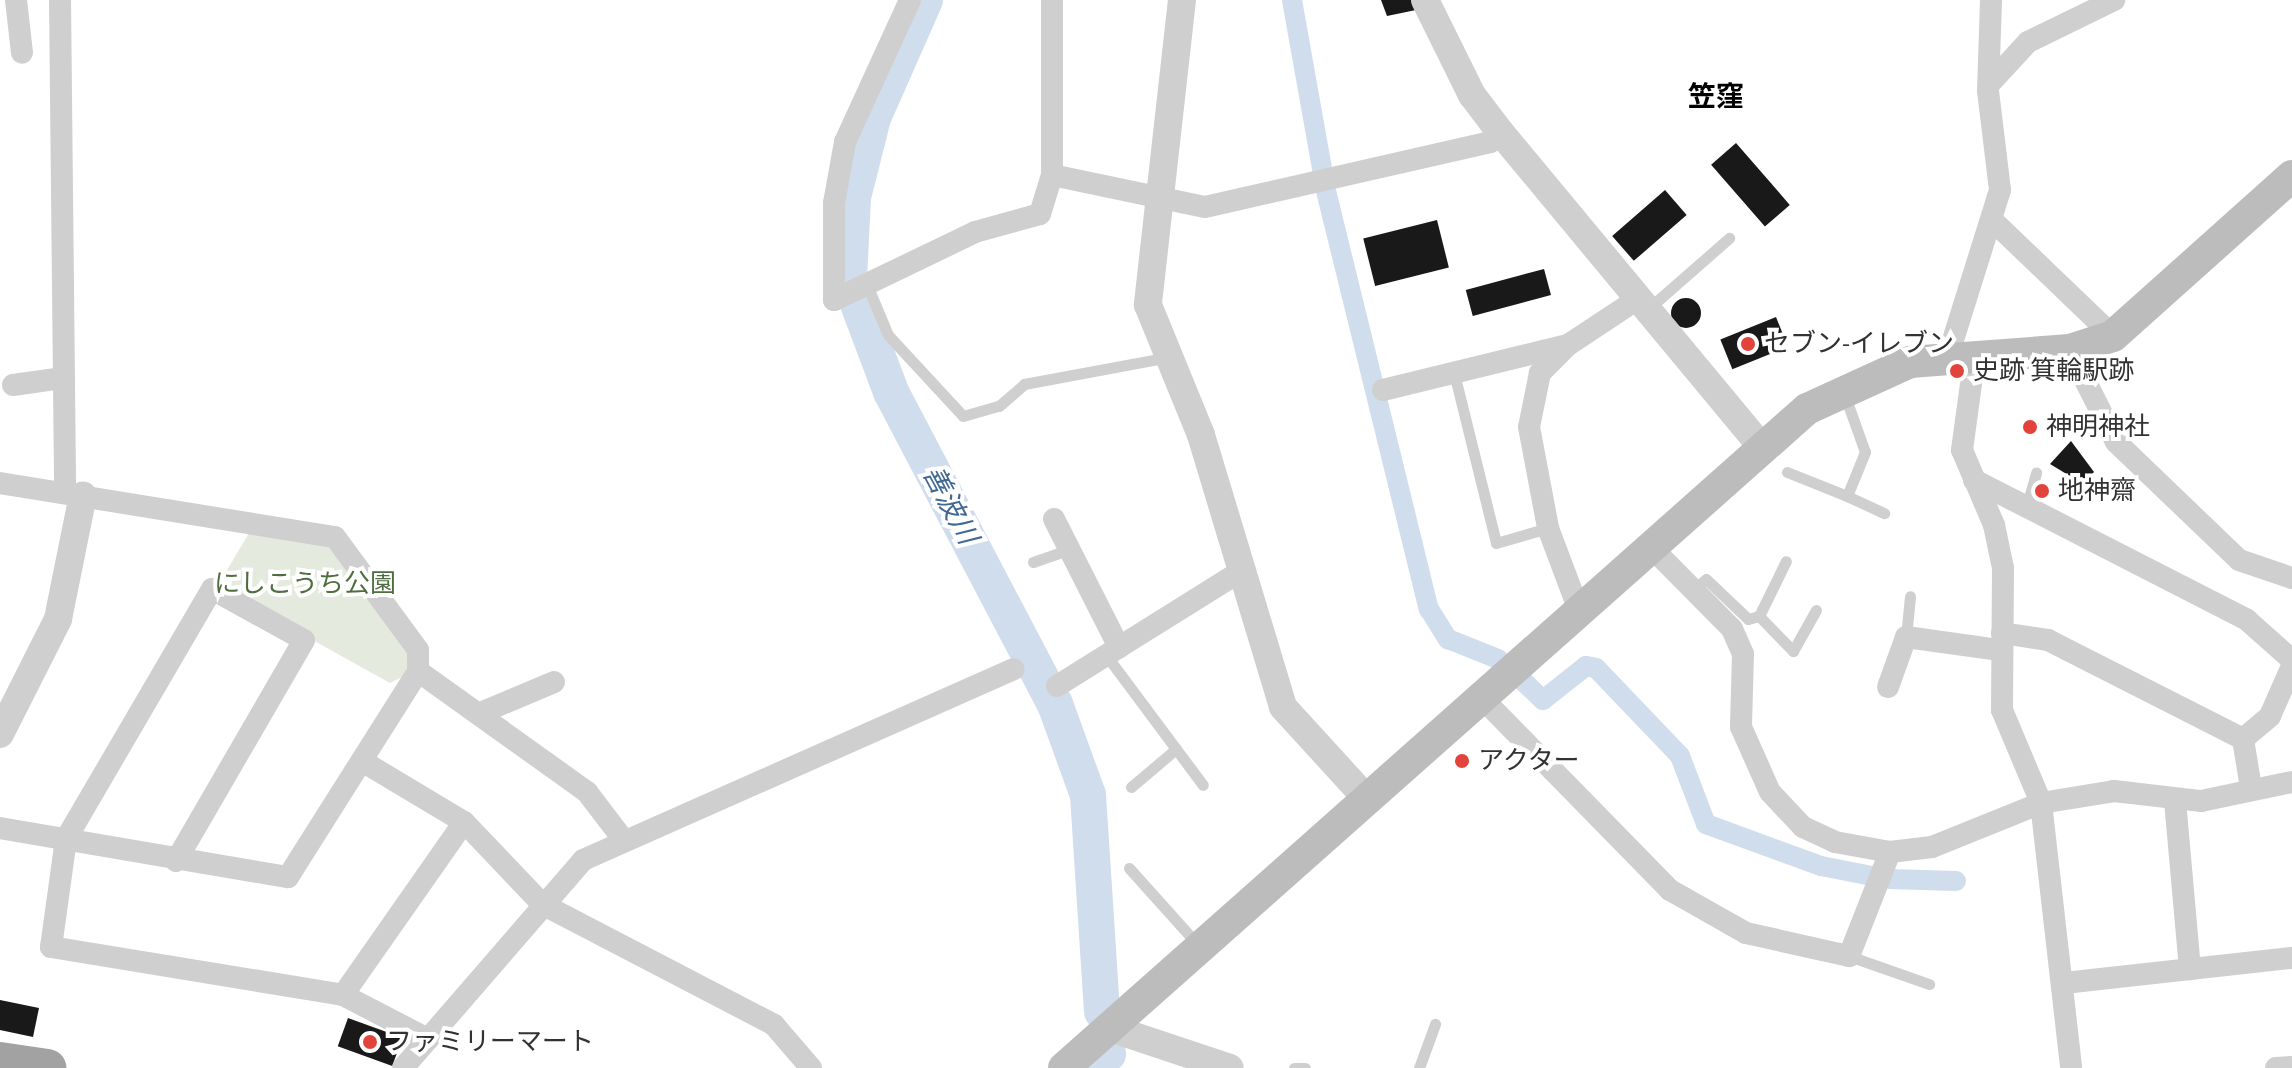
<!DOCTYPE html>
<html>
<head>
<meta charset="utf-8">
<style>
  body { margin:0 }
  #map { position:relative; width:2292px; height:1068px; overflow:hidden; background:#fff; font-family:"Source Sans 3","Noto Sans JP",sans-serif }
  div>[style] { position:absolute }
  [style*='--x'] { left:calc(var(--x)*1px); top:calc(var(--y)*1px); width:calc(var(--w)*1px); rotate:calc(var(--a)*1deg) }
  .green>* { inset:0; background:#e4ebde }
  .canal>* { height:20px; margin:-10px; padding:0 10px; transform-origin:10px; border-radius:10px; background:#cfdded }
  .river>* { height:36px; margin:-18px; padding:0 18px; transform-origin:18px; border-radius:18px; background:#cfdded }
  .building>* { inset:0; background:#191919; transform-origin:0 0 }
  .round { border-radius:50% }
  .service>* { height:11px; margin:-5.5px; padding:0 5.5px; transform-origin:5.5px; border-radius:5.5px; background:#cfcfcf }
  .minor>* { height:22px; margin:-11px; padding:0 11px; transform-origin:11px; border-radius:11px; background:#cfcfcf }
  .tertiary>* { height:28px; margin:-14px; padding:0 14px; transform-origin:14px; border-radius:14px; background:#cfcfcf }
  .secondary>* { height:32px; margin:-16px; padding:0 16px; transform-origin:16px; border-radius:16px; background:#bcbcbc }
  .trunk>* { height:38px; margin:-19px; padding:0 19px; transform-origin:19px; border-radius:19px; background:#a2a2a2 }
  .dots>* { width:22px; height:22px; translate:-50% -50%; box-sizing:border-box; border:4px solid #fff; border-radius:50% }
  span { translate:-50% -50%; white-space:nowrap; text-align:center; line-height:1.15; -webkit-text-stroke:8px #fff; paint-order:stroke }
  .poi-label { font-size:26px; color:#323232 }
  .left { translate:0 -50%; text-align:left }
  .park-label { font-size:26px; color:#4f6e3f }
  .neighbourhood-label { font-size:28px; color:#000; font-weight:700 }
  .water-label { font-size:28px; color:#406994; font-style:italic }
</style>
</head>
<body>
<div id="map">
  <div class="green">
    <div style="clip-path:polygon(252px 528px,334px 541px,413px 658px,402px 677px,390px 683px,217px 587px)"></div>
  </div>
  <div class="canal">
    <div style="--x:1292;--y:0;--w:177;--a:79.9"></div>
    <div style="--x:1326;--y:191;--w:431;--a:76.2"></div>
    <div style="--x:1429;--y:609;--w:36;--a:58"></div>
    <div style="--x:1448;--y:639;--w:54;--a:21.8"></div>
    <div style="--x:1522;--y:680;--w:29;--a:44"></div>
    <div style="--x:1543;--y:700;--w:55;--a:-38.3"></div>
    <div style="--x:1586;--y:666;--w:10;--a:11"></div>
    <div style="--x:1596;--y:668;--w:122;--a:46.3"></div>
    <div style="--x:1680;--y:756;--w:73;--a:69.1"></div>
    <div style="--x:1706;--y:824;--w:122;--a:20.1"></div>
    <div style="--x:1821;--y:866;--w:52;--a:11.1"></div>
    <div style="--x:1889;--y:879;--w:67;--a:1.7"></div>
  </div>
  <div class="river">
    <div style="--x:925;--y:0;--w:129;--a:113.8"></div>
    <div style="--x:873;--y:118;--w:81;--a:104.2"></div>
    <div style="--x:853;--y:197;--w:83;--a:92.8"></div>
    <div style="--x:849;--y:280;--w:120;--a:69.4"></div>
    <div style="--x:891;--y:392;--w:352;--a:62.3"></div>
    <div style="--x:1055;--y:704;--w:97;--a:70.1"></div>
    <div style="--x:1088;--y:795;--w:217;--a:86.3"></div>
    <div style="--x:1094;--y:1068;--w:20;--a:-45"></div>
  </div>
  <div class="building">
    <div style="clip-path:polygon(1381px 0,1411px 0,1416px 10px,1387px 16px)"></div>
    <div style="left:1736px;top:143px;width:82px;height:33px;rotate:49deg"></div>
    <div style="left:1665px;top:190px;width:33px;height:70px;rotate:49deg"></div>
    <div style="left:1437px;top:220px;width:49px;height:76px;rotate:76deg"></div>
    <div style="left:1544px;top:269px;width:27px;height:81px;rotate:75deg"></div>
    <div class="round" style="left:1671px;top:298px;width:30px;height:30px"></div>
    <div style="left:1776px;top:317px;width:32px;height:60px;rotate:68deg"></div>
    <div style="clip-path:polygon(2071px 441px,2094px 472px,2083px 484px,2050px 464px)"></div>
    <div style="clip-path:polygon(0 1000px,39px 1008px,33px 1037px,0 1030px)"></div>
    <div style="left:348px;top:1018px;width:58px;height:30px;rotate:20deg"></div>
  </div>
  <div class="service">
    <div style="--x:867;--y:285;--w:54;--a:67.2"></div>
    <div style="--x:888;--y:335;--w:110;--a:47.2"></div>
    <div style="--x:963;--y:416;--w:37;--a:-16"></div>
    <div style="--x:999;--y:406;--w:33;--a:-41"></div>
    <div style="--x:1024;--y:384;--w:147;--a:-10.5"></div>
    <div style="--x:1648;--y:309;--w:108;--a:-41.2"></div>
    <div style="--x:1454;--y:373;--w:175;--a:76.1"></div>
    <div style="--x:1496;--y:543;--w:54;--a:-16.1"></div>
    <div style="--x:1787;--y:472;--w:65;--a:21.8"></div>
    <div style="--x:1847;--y:496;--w:48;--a:-67.8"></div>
    <div style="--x:1865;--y:452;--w:59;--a:-109.7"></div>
    <div style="--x:1847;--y:496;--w:41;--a:24.7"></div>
    <div style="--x:2026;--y:508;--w:37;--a:-74"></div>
    <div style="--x:1033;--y:562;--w:39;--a:-19"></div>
    <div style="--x:1695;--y:588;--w:14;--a:-39"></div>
    <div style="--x:1706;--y:579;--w:58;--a:43.6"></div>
    <div style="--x:1748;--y:619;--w:11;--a:-15"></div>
    <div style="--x:1759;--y:616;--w:61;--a:-63.9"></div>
    <div style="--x:1759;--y:616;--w:49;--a:45.8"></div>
    <div style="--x:1793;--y:651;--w:47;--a:-60.7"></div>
    <div style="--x:1906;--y:637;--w:41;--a:-84.4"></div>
    <div style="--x:1106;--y:655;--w:162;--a:53.3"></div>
    <div style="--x:1131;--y:787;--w:59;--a:-40.2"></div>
    <div style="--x:1129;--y:868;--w:103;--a:48.1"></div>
    <div style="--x:1849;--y:956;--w:85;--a:19.3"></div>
    <div style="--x:1294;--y:1068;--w:11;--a:0"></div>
    <div style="--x:1419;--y:1068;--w:47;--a:-70"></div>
  </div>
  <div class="minor">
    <div style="--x:16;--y:0;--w:53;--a:83.5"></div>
    <div style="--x:60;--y:0;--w:492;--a:89.4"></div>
    <div style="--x:910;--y:0;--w:156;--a:114.6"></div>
    <div style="--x:845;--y:142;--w:62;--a:100.2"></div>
    <div style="--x:834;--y:203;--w:97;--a:90"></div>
    <div style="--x:834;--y:300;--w:157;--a:-25.7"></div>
    <div style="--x:975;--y:232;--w:67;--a:-15.5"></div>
    <div style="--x:1040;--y:214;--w:41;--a:-72.9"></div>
    <div style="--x:1052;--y:175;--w:175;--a:-90"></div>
    <div style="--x:1992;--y:81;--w:53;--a:-47.3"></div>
    <div style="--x:2028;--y:42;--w:96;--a:-26"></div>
    <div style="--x:1052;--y:175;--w:156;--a:11.8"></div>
    <div style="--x:1205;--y:207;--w:292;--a:-12.8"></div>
    <div style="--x:1490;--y:142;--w:14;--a:-39"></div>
    <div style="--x:1992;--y:220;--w:168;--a:43.8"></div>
    <div style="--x:1568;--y:345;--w:40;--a:135"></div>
    <div style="--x:1540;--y:373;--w:55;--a:101.5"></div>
    <div style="--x:1529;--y:427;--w:103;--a:79.3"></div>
    <div style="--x:1548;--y:528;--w:85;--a:69.4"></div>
    <div style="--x:2070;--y:350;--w:103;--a:63.4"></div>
    <div style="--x:2116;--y:442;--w:170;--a:43.8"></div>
    <div style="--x:2239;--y:560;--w:56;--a:18.8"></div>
    <div style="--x:1975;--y:355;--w:96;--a:97.8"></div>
    <div style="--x:1962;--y:450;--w:82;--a:66.9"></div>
    <div style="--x:1994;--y:525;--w:44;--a:78.2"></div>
    <div style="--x:2003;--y:568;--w:142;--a:90.4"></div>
    <div style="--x:2002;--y:710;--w:101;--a:67.2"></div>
    <div style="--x:2041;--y:803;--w:267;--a:83.5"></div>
    <div style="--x:1948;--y:356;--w:174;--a:-72.6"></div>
    <div style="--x:2000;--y:190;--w:100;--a:-96.9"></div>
    <div style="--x:1988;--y:91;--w:91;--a:-88.1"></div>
    <div style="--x:13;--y:385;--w:49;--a:-8.1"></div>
    <div style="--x:1383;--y:390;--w:190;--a:-13.7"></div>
    <div style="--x:1568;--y:345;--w:85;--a:-33.5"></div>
    <div style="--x:1974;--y:480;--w:307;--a:27.1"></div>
    <div style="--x:2247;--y:620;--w:60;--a:41.6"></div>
    <div style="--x:0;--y:483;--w:339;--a:9.2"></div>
    <div style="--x:335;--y:537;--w:140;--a:53.7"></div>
    <div style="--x:418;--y:650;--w:21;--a:90"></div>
    <div style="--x:1054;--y:519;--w:144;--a:63.1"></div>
    <div style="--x:1649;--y:545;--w:118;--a:45.3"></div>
    <div style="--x:1732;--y:629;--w:27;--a:66"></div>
    <div style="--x:1743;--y:654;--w:73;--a:91.6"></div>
    <div style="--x:1741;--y:727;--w:71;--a:66"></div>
    <div style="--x:1770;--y:792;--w:48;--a:46.7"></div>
    <div style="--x:1803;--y:827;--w:35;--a:25"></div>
    <div style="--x:1835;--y:842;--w:56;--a:10.3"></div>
    <div style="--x:1890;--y:852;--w:42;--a:-6.8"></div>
    <div style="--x:1932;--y:847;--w:118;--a:-22"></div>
    <div style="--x:2041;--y:803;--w:74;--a:-9.3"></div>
    <div style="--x:2114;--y:791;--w:88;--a:6.6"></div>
    <div style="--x:2201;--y:801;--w:93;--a:-11.8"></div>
    <div style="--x:2002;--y:633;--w:47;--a:8.7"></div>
    <div style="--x:2048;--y:640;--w:219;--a:26.9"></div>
    <div style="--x:418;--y:671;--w:208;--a:35.6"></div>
    <div style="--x:587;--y:792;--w:58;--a:52.7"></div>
    <div style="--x:1057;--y:686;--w:221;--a:-32"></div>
    <div style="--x:1888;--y:687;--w:53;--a:-70.2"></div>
    <div style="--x:1906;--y:637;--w:95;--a:7.9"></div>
    <div style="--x:1480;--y:696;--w:272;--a:45.6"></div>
    <div style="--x:1670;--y:890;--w:87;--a:29.5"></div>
    <div style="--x:1746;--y:933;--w:106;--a:12.6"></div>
    <div style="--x:1849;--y:956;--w:112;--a:-68.5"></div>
    <div style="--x:483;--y:712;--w:77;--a:-22.9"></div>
    <div style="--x:362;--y:761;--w:119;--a:30.9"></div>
    <div style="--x:464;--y:822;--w:113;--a:46.4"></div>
    <div style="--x:542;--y:904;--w:262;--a:27.5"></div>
    <div style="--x:774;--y:1025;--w:57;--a:49.3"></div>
    <div style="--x:2251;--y:788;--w:50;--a:-99.3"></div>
    <div style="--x:2243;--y:739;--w:35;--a:-40"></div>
    <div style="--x:2270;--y:716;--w:55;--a:-66.3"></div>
    <div style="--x:2175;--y:801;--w:169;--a:84.9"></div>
    <div style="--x:0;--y:828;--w:292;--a:9.7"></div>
    <div style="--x:288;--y:877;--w:244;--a:-57.7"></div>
    <div style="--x:176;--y:861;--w:255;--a:-59.9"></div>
    <div style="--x:304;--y:640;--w:105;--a:-151"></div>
    <div style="--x:212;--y:589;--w:290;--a:120.3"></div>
    <div style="--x:66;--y:839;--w:109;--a:97.9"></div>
    <div style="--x:51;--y:947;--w:296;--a:9.3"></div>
    <div style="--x:343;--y:995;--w:96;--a:27.4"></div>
    <div style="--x:2064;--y:983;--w:229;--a:-6.3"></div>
    <div style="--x:343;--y:995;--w:211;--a:-55"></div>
    <div style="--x:403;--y:1068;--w:275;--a:-49.1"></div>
    <div style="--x:583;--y:860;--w:471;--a:-23.9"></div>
    <div style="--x:2276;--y:1068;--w:16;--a:-4"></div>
  </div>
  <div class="tertiary">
    <div style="--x:1182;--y:0;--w:307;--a:96.4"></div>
    <div style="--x:1148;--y:305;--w:140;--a:67.8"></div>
    <div style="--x:1201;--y:435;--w:284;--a:73.2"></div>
    <div style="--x:1283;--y:707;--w:123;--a:47.6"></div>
    <div style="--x:1425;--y:0;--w:106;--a:63.7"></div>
    <div style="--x:1472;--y:95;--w:48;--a:52.7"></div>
    <div style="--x:1501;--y:133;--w:407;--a:50.3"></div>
    <div style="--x:0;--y:734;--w:129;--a:-63.2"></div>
    <div style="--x:58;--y:619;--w:126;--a:-78.6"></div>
    <div style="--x:1110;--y:1028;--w:126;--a:18.4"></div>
  </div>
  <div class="secondary">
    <div style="--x:1064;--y:1068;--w:993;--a:-41.57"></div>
    <div style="--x:1807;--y:409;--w:113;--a:-24.5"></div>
    <div style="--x:1910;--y:362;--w:160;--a:-4.3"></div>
    <div style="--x:2070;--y:350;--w:45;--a:-18"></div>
    <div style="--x:2113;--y:336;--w:240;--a:-41.8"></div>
  </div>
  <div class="trunk">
    <div style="--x:0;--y:1061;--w:48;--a:8.5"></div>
  </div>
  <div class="dots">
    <div style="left:1748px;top:344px;background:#e2443b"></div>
    <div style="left:1957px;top:371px;background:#e2443b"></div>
    <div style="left:2030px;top:427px;background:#e2443b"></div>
    <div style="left:2042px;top:491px;background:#e2443b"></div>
    <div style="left:1462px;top:761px;background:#e2443b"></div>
    <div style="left:370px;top:1042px;background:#e2443b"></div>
  </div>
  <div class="poi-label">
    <span class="left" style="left:1764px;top:344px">セブン-イレブン</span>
    <span class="left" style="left:1973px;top:371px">史跡 箕輪駅跡</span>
    <span class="left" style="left:2046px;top:427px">神明神社</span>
    <span class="left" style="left:2058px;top:491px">地神齋</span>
    <span class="left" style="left:1478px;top:761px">アクター</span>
    <span class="left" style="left:386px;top:1042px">ファミリーマート</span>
  </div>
  <div class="park-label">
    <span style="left:305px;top:584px">にしこうち公園</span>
  </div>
  <div class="neighbourhood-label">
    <span style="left:1716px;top:97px">笠窪</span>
  </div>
  <div class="water-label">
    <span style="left:950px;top:505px;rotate:62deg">善波川</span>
  </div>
</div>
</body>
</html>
